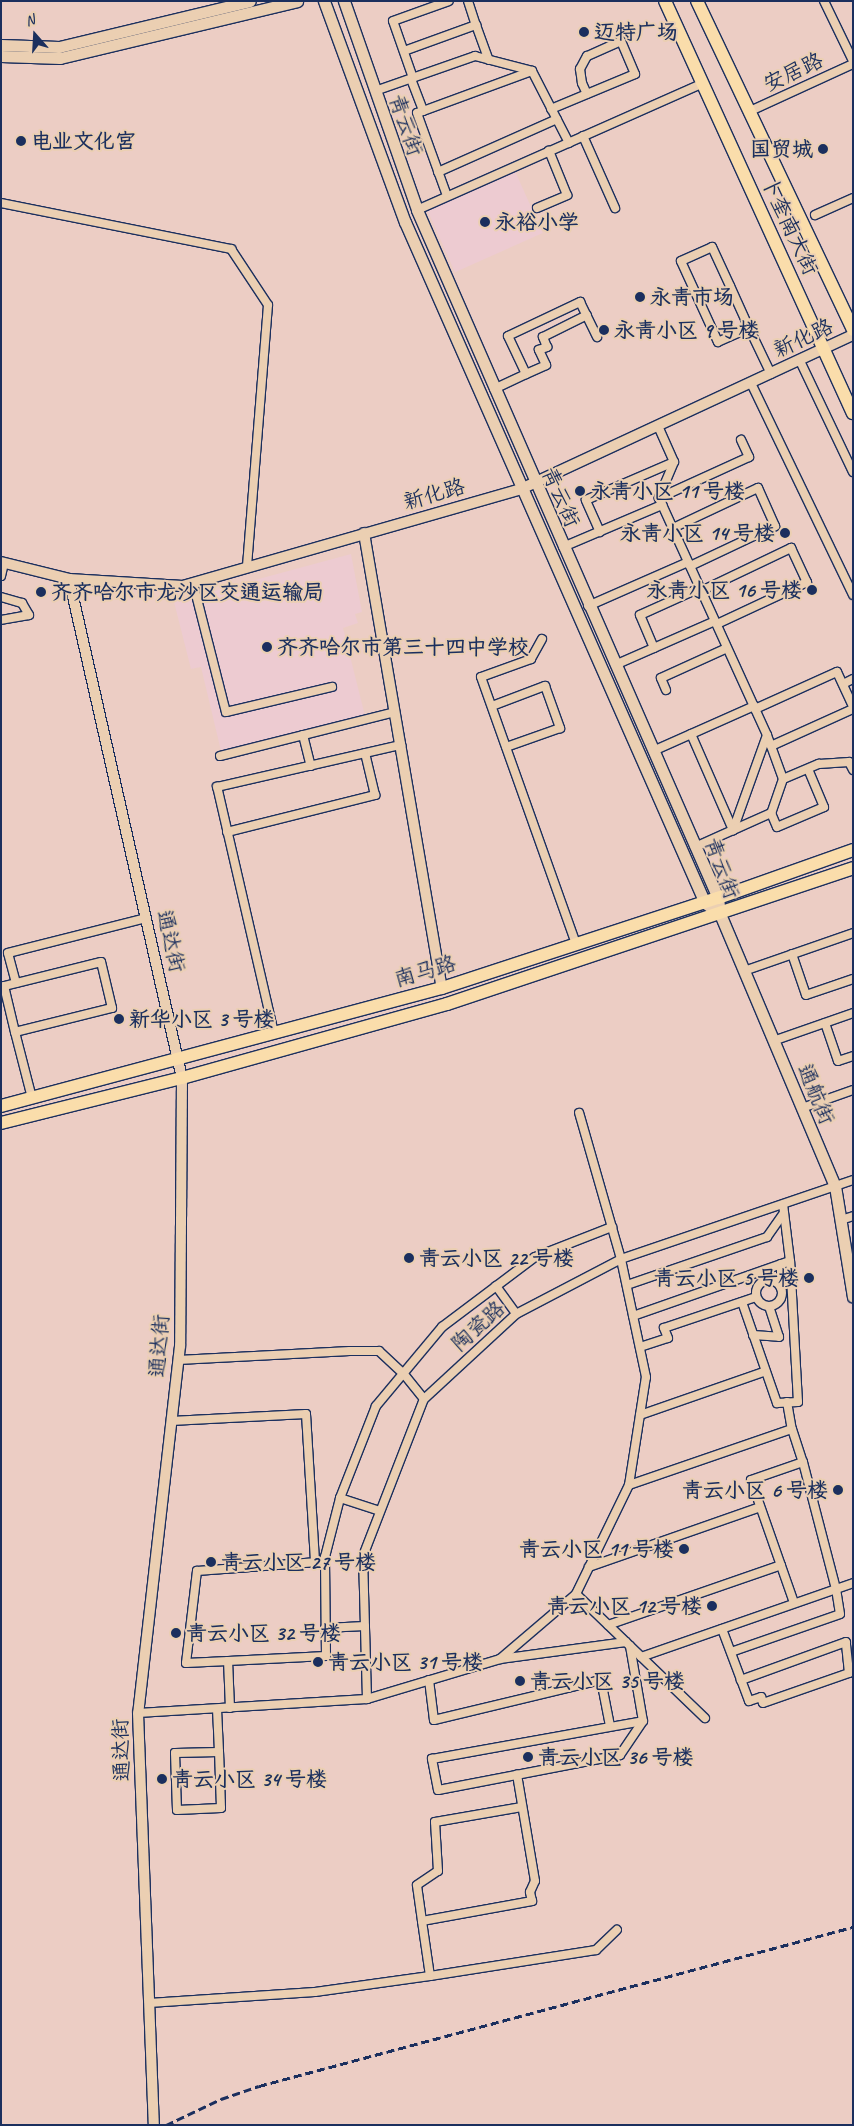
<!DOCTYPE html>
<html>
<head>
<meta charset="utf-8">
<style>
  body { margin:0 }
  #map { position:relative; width:854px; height:2126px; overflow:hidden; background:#eccdc4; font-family:Caveat,"LXGW WenKai TC",sans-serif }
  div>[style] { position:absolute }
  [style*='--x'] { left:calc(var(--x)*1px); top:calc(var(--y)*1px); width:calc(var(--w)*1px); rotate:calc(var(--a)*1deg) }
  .built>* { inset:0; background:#edcbd1; transform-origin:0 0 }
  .roads { filter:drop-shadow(1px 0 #1b2f5e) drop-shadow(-1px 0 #1b2f5e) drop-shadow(0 1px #1b2f5e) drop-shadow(0 -1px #1b2f5e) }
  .minor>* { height:8px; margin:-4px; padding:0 4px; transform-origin:4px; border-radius:4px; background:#ebcfb2 }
  .minor>.ring { margin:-4px; padding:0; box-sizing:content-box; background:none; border:8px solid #ebcfb2; border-radius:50% }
  .tertiary>* { height:10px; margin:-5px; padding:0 5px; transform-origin:5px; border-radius:5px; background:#ebcfb2 }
  .secondary>* { height:11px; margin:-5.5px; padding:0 5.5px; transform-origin:5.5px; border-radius:5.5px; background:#ebcfb2 }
  .primary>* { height:12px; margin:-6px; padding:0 6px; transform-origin:6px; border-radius:6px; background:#faddab }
  .rail>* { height:3px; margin-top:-1.5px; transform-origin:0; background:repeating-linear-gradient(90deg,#1b2f5e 0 8px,transparent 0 12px) }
  .dots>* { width:14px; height:14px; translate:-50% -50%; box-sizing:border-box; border:2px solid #ebcfb2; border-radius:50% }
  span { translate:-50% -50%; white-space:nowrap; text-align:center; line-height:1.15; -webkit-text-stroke:4px #ebcfb2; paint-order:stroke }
  .poi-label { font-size:21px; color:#1b2f5e; font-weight:700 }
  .left { translate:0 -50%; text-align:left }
  .right { translate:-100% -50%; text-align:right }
  .street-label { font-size:21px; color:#1b2f5e }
  .frame { position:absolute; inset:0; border:2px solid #1b2f5e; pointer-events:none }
  .north { position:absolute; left:10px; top:10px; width:50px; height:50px; -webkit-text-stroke:4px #ebcfb2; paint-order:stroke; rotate:341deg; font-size:14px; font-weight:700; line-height:20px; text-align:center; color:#1b2f5e }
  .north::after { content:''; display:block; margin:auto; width:18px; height:22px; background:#1b2f5e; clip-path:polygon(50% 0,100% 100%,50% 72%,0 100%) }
</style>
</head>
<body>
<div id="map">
  <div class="built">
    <div style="left:515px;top:171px;width:68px;height:96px;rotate:66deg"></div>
    <div style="clip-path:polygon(351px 554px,362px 612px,355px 614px,358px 623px,343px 628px,365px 716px,221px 751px,201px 667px,191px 669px,174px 602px)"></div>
  </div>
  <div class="roads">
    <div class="minor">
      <div style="--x:468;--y:1;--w:25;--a:72"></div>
      <div style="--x:824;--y:1;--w:67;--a:64.2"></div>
      <div style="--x:404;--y:51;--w:77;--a:-19.9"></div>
      <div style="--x:476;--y:25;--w:37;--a:70"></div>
      <div style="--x:413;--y:78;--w:60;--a:-109.3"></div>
      <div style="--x:393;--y:21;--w:59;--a:-19.7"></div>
      <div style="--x:411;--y:79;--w:34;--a:69"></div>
      <div style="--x:423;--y:111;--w:6;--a:162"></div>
      <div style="--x:417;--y:113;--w:88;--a:70.1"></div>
      <div style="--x:375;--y:91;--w:106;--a:-19.3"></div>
      <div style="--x:475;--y:56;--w:59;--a:14.7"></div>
      <div style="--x:551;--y:109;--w:91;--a:-22.6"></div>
      <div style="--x:635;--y:74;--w:36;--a:-113"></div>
      <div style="--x:621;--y:41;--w:37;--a:156"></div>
      <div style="--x:587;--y:56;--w:15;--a:118"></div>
      <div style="--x:580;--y:69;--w:14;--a:82"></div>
      <div style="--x:582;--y:83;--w:12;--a:66"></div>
      <div style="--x:423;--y:111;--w:116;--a:-20.2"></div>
      <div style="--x:532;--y:71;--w:81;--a:62.8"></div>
      <div style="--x:748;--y:112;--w:115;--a:-24.6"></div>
      <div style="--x:583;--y:136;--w:79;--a:66"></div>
      <div style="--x:438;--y:172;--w:130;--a:-24"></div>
      <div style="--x:1;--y:203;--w:235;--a:11.3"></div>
      <div style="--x:231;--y:249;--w:67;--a:56.5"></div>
      <div style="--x:268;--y:305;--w:264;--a:94.6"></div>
      <div style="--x:537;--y:208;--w:33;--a:-23"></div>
      <div style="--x:567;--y:195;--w:48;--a:-112.2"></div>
      <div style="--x:417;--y:210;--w:313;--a:-23.9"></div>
      <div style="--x:815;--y:215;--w:42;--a:-24.1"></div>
      <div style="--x:749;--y:328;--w:34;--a:156"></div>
      <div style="--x:718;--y:342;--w:89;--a:-114.6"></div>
      <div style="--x:681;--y:261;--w:34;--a:-24"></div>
      <div style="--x:712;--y:247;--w:43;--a:65.2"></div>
      <div style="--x:730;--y:286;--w:46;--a:65.7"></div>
      <div style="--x:749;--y:328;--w:51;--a:64.4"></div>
      <div style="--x:800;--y:361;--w:123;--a:64.5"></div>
      <div style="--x:526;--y:374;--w:22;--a:-24"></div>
      <div style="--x:546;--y:365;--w:17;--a:-115"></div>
      <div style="--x:539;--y:350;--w:9;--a:-21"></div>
      <div style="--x:547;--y:347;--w:11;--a:-112"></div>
      <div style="--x:543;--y:337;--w:49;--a:-26.6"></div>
      <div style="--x:751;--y:383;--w:235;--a:64.3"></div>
      <div style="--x:494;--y:389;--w:35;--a:-25"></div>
      <div style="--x:526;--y:374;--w:42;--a:-115.3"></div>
      <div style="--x:508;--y:336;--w:80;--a:-25.3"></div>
      <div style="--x:580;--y:302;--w:39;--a:64"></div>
      <div style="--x:658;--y:426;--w:39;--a:66"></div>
      <div style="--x:674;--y:462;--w:39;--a:113"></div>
      <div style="--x:659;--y:498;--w:260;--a:65.5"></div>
      <div style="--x:767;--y:735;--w:47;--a:70"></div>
      <div style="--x:783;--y:779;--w:39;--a:-23"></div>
      <div style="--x:819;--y:764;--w:30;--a:-4"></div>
      <div style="--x:849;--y:762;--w:9;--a:63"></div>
      <div style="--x:659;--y:498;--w:99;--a:-24.5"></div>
      <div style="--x:749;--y:457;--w:19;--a:-115"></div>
      <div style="--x:673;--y:528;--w:94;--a:-25.2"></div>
      <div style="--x:758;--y:488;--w:42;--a:65.9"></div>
      <div style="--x:775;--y:526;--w:94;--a:154.8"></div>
      <div style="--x:600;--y:532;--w:35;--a:-114"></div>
      <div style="--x:586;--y:500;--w:96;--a:-23.4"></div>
      <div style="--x:563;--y:547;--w:108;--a:-23"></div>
      <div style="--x:1;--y:576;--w:13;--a:-77"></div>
      <div style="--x:193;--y:583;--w:133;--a:75.7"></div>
      <div style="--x:226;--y:712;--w:109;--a:-13.3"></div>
      <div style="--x:701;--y:591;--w:100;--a:-25.5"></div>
      <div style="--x:791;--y:548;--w:38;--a:65"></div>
      <div style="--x:807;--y:582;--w:99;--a:155"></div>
      <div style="--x:1;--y:597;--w:22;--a:16"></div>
      <div style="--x:22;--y:603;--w:14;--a:60"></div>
      <div style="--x:29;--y:615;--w:28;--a:170"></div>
      <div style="--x:588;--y:606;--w:109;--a:-23.7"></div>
      <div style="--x:542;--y:639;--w:23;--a:119"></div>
      <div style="--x:531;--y:659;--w:53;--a:160.2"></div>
      <div style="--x:481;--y:677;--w:283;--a:70.4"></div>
      <div style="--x:654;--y:648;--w:36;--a:-113"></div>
      <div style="--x:640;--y:615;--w:66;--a:-24.2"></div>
      <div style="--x:615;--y:665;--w:109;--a:-23.7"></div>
      <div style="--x:843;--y:684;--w:11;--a:-27"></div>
      <div style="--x:666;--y:690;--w:13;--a:-113"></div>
      <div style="--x:661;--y:678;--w:72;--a:-24.4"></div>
      <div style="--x:492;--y:706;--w:57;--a:-20.7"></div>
      <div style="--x:545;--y:686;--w:45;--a:70.3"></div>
      <div style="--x:560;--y:728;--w:57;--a:160.6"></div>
      <div style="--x:755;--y:709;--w:90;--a:-24.3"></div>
      <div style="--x:837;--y:672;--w:38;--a:65"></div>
      <div style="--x:691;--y:734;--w:105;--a:66.4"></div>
      <div style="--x:733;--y:830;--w:42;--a:155.9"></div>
      <div style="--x:303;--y:735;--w:32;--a:76"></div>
      <div style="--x:767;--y:735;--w:101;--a:109.7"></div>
      <div style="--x:733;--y:830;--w:42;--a:-24.1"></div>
      <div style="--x:771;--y:746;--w:90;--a:-24.3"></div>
      <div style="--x:653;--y:751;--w:111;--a:-24"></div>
      <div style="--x:220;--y:756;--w:180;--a:-14.1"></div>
      <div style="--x:783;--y:779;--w:36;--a:109"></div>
      <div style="--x:771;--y:813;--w:15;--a:67"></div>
      <div style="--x:777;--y:827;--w:51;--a:-23.1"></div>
      <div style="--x:824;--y:807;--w:41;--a:-112.8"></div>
      <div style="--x:227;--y:832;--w:153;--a:-14"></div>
      <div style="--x:375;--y:795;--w:43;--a:-103.4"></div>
      <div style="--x:792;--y:954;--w:43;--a:71.1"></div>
      <div style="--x:806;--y:995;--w:50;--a:-18.8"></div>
      <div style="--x:744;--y:971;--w:115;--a:-19.2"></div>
      <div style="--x:16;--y:983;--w:31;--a:-105"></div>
      <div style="--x:8;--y:953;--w:142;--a:-14.2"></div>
      <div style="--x:825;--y:1023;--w:40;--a:71.1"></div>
      <div style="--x:838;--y:1061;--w:16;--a:-18"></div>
      <div style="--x:15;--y:1032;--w:100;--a:-13.9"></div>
      <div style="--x:112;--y:1008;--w:47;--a:-103.4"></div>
      <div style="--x:101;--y:962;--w:100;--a:166.1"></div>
      <div style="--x:4;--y:986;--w:47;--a:76.6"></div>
      <div style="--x:15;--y:1032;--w:68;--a:75.6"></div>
      <div style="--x:274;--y:1033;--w:253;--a:-103"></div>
      <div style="--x:217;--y:787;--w:189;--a:-12.9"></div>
      <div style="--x:773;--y:1041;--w:85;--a:-19.3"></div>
      <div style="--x:802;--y:1108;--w:54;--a:-19.4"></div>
      <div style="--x:841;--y:1220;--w:13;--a:-18"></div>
      <div style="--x:781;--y:1264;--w:24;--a:90"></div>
      <div class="ring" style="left:756px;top:1280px;width:18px;height:18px"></div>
      <div style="--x:627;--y:1285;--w:148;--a:-18.9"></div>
      <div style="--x:767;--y:1237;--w:29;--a:-55"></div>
      <div style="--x:496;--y:1286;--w:34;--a:54"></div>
      <div style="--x:742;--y:1302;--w:107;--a:70.9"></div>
      <div style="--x:777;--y:1403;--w:21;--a:-3"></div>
      <div style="--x:798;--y:1402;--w:141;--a:-93.2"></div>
      <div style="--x:790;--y:1261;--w:57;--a:-97"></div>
      <div style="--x:633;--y:1316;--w:166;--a:-19.3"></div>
      <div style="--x:753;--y:1335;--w:26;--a:4"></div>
      <div style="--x:779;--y:1337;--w:32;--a:-108"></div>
      <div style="--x:640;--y:1347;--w:29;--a:-18"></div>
      <div style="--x:668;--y:1338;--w:11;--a:-112"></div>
      <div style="--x:664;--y:1328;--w:97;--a:-18.6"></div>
      <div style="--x:178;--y:1360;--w:172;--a:-3"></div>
      <div style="--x:350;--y:1351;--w:29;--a:0"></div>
      <div style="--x:379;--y:1351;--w:33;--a:43"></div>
      <div style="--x:403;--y:1373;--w:33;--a:51"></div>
      <div style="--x:787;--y:1402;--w:27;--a:80"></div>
      <div style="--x:792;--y:1429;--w:35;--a:72"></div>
      <div style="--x:803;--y:1462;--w:55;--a:160.9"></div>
      <div style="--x:751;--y:1480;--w:130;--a:70.7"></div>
      <div style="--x:640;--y:1415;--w:133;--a:-19.2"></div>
      <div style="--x:171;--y:1421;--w:135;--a:-3"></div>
      <div style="--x:306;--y:1414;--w:148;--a:86.5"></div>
      <div style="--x:629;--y:1485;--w:172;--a:-19"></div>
      <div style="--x:340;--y:1498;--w:42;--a:18"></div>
      <div style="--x:589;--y:1567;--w:181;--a:-19.3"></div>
      <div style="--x:576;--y:1594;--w:179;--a:43.9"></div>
      <div style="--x:608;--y:1625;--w:183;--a:-19.1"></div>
      <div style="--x:325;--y:1628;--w:40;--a:-2.9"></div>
      <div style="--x:722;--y:1629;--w:77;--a:69.4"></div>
      <div style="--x:749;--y:1701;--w:13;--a:-18"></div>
      <div style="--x:761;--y:1697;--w:6;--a:72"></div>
      <div style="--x:763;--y:1703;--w:91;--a:-19.2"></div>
      <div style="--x:849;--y:1673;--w:31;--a:-96"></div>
      <div style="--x:846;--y:1642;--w:112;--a:160.1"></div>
      <div style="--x:630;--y:1646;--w:76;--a:80.2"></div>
      <div style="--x:643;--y:1721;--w:41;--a:124.1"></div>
      <div style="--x:620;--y:1755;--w:185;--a:169.1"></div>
      <div style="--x:438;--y:1790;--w:32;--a:-101"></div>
      <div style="--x:432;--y:1759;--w:214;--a:-10.2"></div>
      <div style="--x:731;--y:1652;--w:115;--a:-19.2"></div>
      <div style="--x:840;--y:1614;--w:25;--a:-99"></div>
      <div style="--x:836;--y:1589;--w:131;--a:-104.6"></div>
      <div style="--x:641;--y:1657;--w:225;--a:-19.2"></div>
      <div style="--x:500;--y:1659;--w:127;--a:-7.7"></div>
      <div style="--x:228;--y:1661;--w:42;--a:177.3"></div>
      <div style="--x:186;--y:1663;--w:93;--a:-83.2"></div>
      <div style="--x:197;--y:1571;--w:121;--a:-4.3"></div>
      <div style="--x:429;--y:1680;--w:40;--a:82.9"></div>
      <div style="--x:434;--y:1720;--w:172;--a:-13.5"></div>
      <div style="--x:601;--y:1680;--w:47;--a:78.9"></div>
      <div style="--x:367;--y:1699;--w:143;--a:-91.6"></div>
      <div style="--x:363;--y:1556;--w:168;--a:-68.8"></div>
      <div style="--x:424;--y:1399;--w:125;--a:-42.7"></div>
      <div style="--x:516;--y:1314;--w:119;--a:-27.6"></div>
      <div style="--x:621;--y:1259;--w:245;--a:-18.8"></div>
      <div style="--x:230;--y:1708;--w:47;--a:-92.4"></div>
      <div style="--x:228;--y:1661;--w:98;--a:-2.9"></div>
      <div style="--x:326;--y:1656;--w:99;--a:-90.6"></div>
      <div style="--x:325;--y:1557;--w:61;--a:-75.7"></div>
      <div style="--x:340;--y:1498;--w:99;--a:-68.6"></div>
      <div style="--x:376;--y:1406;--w:103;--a:-50.1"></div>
      <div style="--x:442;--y:1327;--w:116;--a:-37"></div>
      <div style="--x:535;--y:1257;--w:83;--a:-21.3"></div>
      <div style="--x:217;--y:1709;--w:43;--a:87.3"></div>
      <div style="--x:219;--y:1752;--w:44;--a:178.7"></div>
      <div style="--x:175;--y:1753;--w:57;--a:88"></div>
      <div style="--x:177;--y:1810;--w:44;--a:-2.6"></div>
      <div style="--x:221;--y:1808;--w:56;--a:-92"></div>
      <div style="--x:138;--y:1713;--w:229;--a:-3.5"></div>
      <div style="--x:367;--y:1699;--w:139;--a:-16.7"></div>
      <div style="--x:500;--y:1659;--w:100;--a:-40.5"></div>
      <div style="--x:576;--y:1594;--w:121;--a:-64.1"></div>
      <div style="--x:629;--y:1485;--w:109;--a:-81.1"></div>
      <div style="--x:646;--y:1377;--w:121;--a:-102"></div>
      <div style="--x:621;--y:1259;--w:152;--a:-106"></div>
      <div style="--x:422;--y:1921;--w:36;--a:-98"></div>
      <div style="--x:417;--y:1885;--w:25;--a:-34"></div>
      <div style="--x:438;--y:1871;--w:49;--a:-93.5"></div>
      <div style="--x:435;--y:1822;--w:88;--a:-9.8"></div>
      <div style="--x:430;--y:1976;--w:56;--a:-98.3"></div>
      <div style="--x:422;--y:1921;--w:112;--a:-10.3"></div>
      <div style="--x:532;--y:1901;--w:9;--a:-103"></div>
      <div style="--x:530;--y:1892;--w:12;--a:-66"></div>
      <div style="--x:535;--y:1881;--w:108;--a:-99.6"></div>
      <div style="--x:149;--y:2003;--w:166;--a:-3.8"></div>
      <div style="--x:315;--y:1992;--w:116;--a:-7.9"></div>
      <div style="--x:430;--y:1976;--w:168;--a:-8.9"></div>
      <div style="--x:596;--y:1950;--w:29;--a:-44"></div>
    </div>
    <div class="tertiary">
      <div style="--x:364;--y:533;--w:462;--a:80.3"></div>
      <div style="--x:1;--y:562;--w:70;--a:14"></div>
      <div style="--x:69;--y:579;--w:114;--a:3.5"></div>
      <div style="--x:183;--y:586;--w:352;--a:-16"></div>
      <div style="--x:521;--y:489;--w:366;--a:-24.9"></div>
      <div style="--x:69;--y:579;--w:512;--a:77.24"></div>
      <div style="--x:182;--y:1078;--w:268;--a:90.4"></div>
      <div style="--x:180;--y:1346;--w:369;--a:96.5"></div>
      <div style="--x:138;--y:1713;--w:412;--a:87.8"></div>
    </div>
    <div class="secondary">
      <div style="--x:324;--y:1;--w:235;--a:69.9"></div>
      <div style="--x:405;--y:222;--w:744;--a:66.23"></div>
      <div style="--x:705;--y:903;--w:9;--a:36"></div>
      <div style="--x:344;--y:1;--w:221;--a:70.7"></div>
      <div style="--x:417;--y:210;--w:751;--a:66.37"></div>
      <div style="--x:718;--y:898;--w:16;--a:83"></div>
      <div style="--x:720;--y:914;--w:295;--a:67.1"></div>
      <div style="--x:835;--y:1186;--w:112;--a:80.8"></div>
      <div style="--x:1;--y:45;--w:58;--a:2"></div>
      <div style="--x:59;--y:47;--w:196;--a:-13.5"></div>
      <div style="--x:1;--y:56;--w:59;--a:1.9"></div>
      <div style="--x:60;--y:58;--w:244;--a:-13.5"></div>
    </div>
    <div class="primary">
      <div style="--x:665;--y:1;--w:453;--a:65.5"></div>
      <div style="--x:697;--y:1;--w:364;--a:64.6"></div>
      <div style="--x:1;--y:1106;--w:457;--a:-15"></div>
      <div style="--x:442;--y:988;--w:290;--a:-18.1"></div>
      <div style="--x:718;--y:898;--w:143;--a:-19.6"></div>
      <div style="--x:1;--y:1123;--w:187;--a:-14"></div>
      <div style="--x:182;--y:1078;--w:275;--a:-15.6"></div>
      <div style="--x:447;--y:1004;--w:428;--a:-18.5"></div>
    </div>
  </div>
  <div class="rail">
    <div style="--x:166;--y:2125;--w:61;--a:-25.3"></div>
    <div style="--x:221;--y:2099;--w:40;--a:-18.9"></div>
    <div style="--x:259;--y:2086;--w:615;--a:-14.99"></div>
  </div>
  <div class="dots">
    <div style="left:584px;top:32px;background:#1b2f5e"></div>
    <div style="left:21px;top:141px;background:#1b2f5e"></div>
    <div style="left:823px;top:149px;background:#1b2f5e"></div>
    <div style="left:485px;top:222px;background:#1b2f5e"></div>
    <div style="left:640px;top:297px;background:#1b2f5e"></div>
    <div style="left:604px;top:330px;background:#1b2f5e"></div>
    <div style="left:580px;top:491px;background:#1b2f5e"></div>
    <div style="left:785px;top:533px;background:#1b2f5e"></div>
    <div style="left:812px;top:590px;background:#1b2f5e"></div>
    <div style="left:41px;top:592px;background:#1b2f5e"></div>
    <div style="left:267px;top:647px;background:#1b2f5e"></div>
    <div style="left:119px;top:1019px;background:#1b2f5e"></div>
    <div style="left:409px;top:1258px;background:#1b2f5e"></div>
    <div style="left:809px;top:1278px;background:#1b2f5e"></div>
    <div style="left:838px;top:1490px;background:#1b2f5e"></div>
    <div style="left:684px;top:1549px;background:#1b2f5e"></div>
    <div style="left:211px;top:1562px;background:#1b2f5e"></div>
    <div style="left:712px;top:1606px;background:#1b2f5e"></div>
    <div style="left:176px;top:1633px;background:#1b2f5e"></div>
    <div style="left:318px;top:1662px;background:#1b2f5e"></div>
    <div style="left:520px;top:1681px;background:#1b2f5e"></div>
    <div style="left:528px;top:1757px;background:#1b2f5e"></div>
    <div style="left:162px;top:1779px;background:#1b2f5e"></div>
  </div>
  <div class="poi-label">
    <span class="left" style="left:594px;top:32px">迈特广场</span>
    <span class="left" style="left:31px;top:141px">电业文化宫</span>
    <span class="right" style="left:813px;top:149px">国贸城</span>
    <span class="left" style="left:495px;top:222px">永裕小学</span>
    <span class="left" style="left:650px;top:297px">永青市场</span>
    <span class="left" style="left:614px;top:330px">永青小区 9 号楼</span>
    <span class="left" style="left:590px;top:491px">永青小区 11 号楼</span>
    <span class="right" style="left:775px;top:533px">永青小区 14 号楼</span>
    <span class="right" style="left:802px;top:590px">永青小区 16 号楼</span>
    <span class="left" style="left:51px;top:592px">齐齐哈尔市龙沙区交通运输局</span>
    <span class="left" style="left:277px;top:647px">齐齐哈尔市第三十四中学校</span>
    <span class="left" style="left:129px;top:1019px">新华小区 3 号楼</span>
    <span class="left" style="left:419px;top:1258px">青云小区 22 号楼</span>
    <span class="right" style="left:799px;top:1278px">青云小区 5 号楼</span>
    <span class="right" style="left:828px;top:1490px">青云小区 6 号楼</span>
    <span class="right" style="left:674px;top:1549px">青云小区 11 号楼</span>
    <span class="left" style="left:221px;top:1562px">青云小区 27 号楼</span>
    <span class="right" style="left:702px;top:1606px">青云小区 12 号楼</span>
    <span class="left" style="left:186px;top:1633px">青云小区 32 号楼</span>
    <span class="left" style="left:328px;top:1662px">青云小区 31 号楼</span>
    <span class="left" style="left:530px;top:1681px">青云小区 35 号楼</span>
    <span class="left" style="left:538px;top:1757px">青云小区 36 号楼</span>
    <span class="left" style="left:172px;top:1779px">青云小区 34 号楼</span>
  </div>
  <div class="street-label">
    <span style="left:793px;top:72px;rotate:-25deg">安居路</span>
    <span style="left:406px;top:125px;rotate:71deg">青云街</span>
    <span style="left:790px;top:226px;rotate:65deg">卜奎南大街</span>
    <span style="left:803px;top:338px;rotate:-25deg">新化路</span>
    <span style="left:434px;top:494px;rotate:-16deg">新化路</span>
    <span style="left:561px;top:497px;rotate:66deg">青云街</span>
    <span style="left:722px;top:868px;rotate:70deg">青云街</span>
    <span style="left:171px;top:941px;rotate:77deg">通达街</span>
    <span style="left:425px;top:971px;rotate:-16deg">南马路</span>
    <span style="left:816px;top:1094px;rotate:67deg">通航街</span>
    <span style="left:478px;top:1326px;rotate:-42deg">陶瓷路</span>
    <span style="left:159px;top:1346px;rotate:-86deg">通达街</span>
    <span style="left:121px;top:1750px;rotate:-92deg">通达街</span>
  </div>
  <div class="frame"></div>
  <div class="north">N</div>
</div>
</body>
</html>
